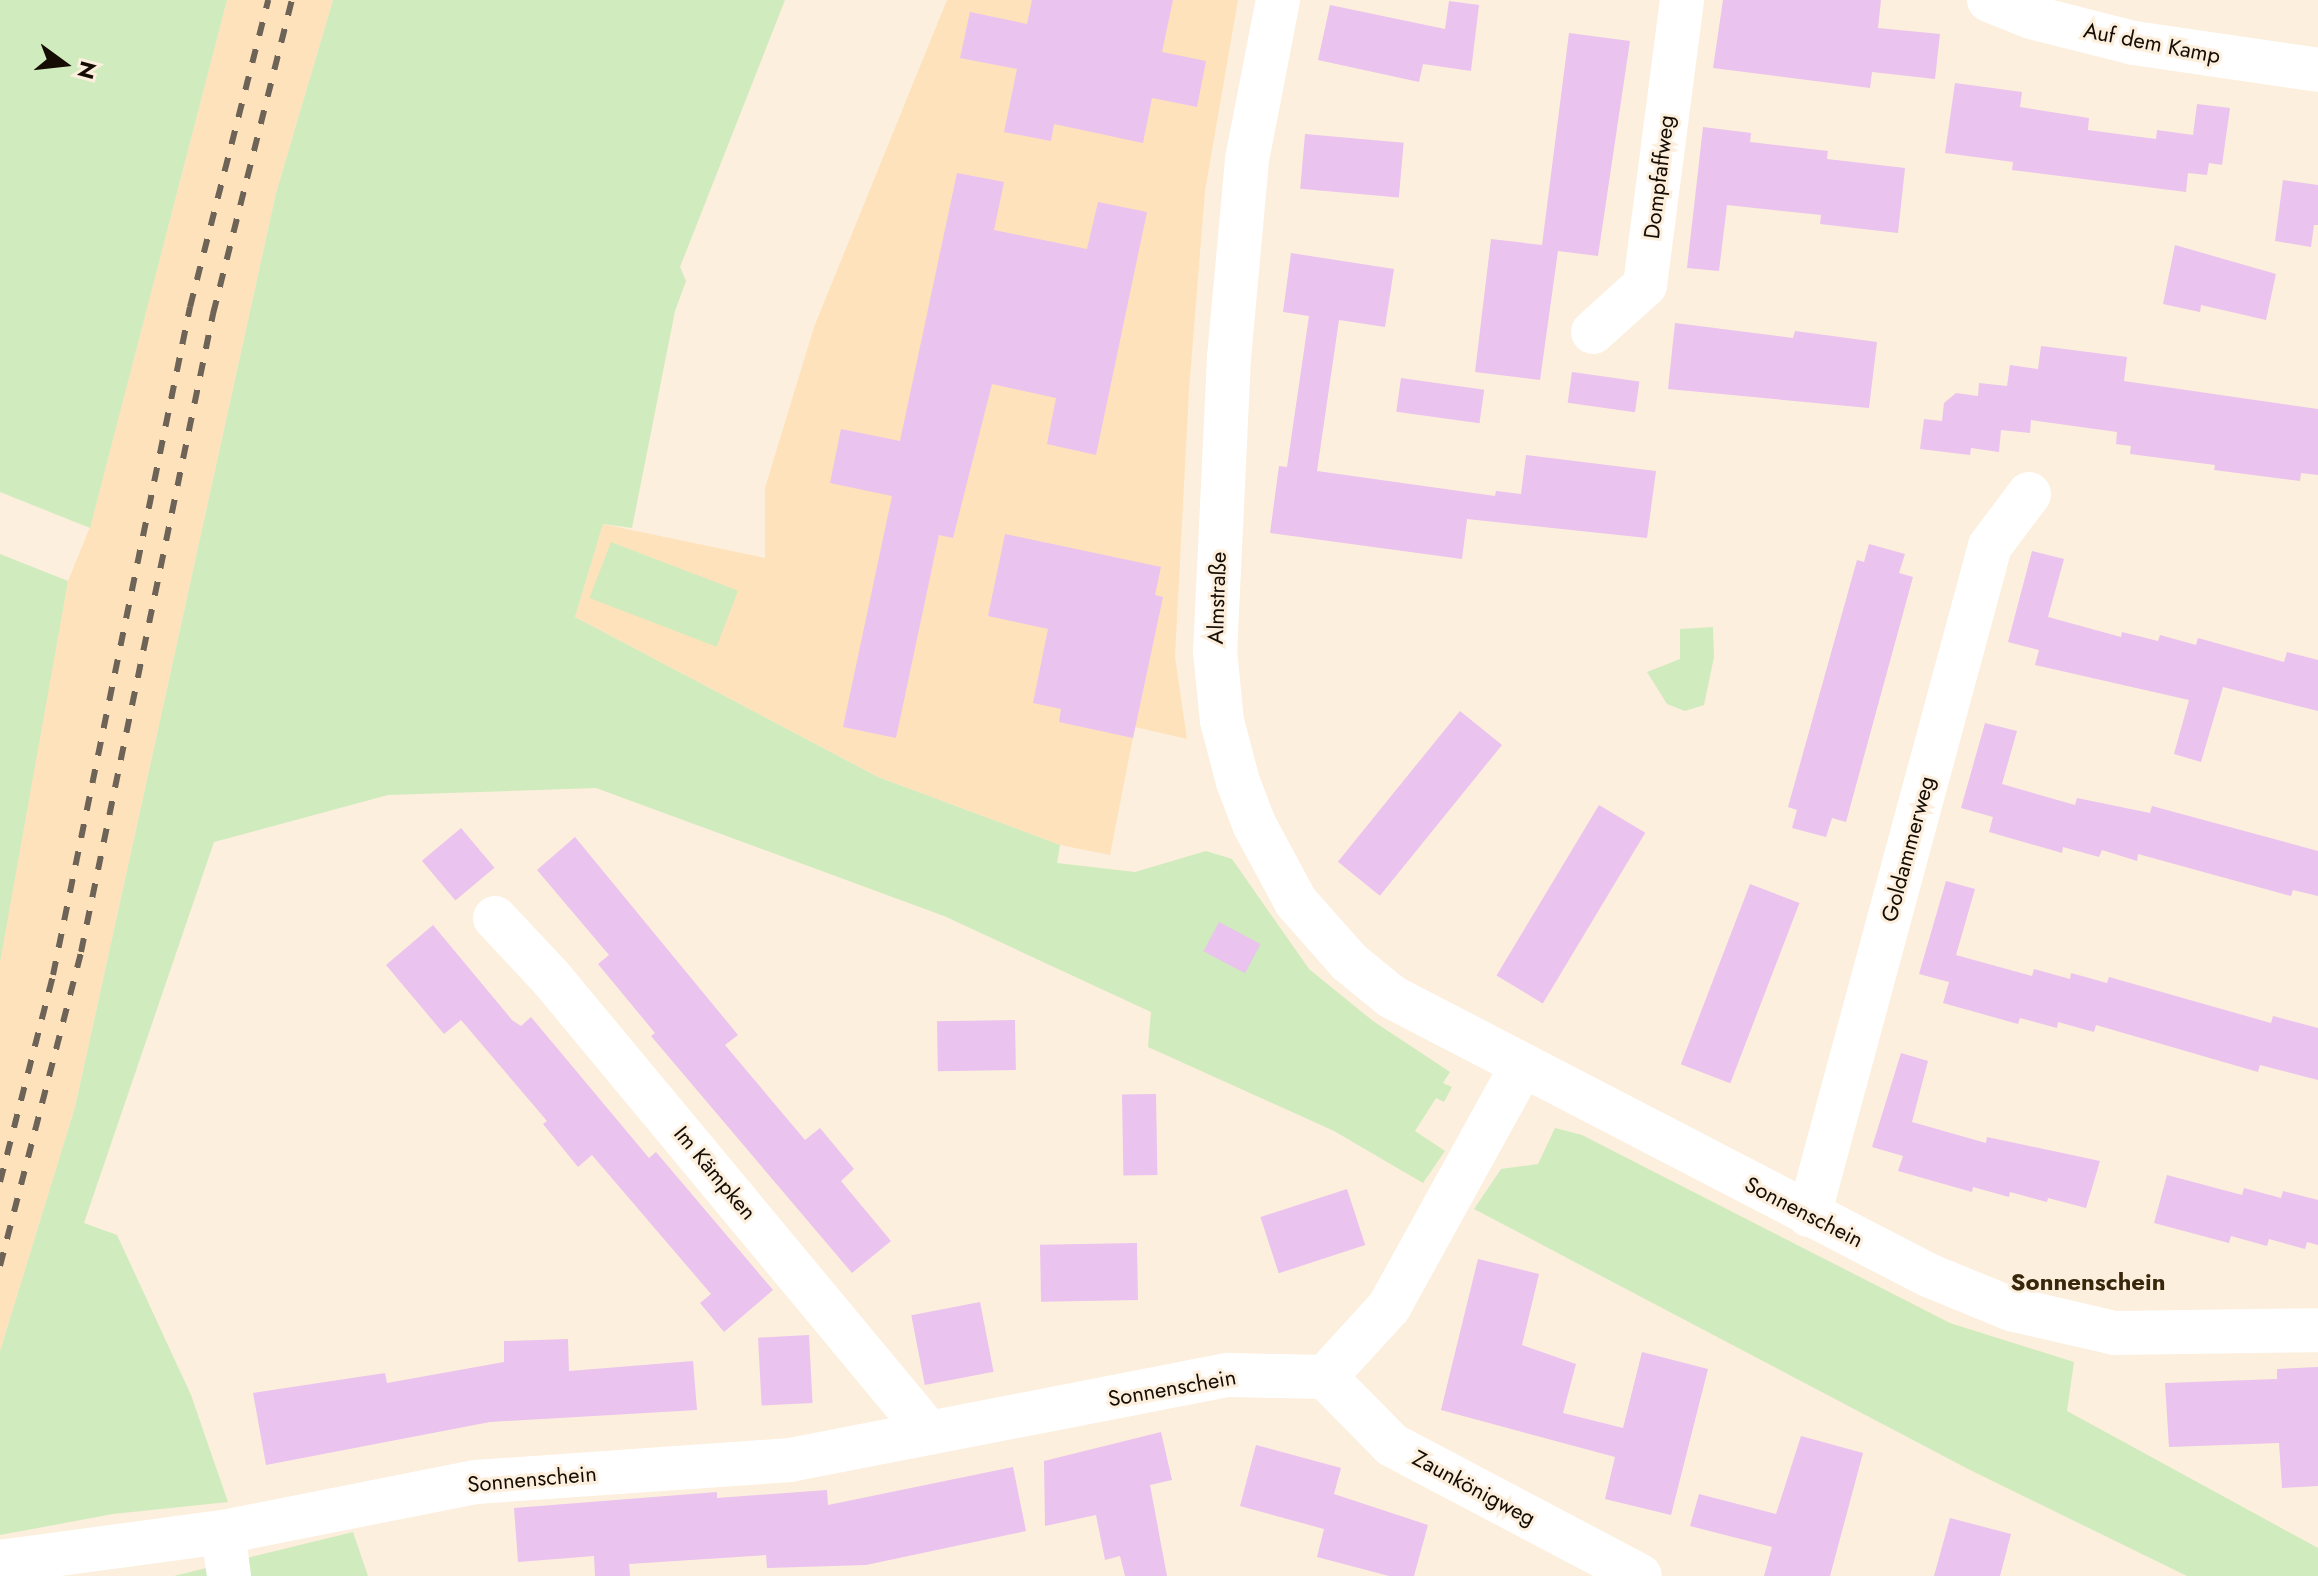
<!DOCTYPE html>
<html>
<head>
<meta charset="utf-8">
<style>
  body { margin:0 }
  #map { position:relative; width:2318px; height:1576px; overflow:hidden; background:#fdefdd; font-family:Jost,sans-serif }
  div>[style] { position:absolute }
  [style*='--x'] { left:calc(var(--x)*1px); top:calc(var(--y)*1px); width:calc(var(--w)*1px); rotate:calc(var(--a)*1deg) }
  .built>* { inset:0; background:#fee2bc }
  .green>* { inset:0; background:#d0ebbd; transform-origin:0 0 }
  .building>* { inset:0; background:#eac3ee; transform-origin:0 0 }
  .minor>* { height:44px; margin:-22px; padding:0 22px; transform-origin:22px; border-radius:22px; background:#fff }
  .rail>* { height:6px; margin-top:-3px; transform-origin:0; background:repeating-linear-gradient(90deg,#6d6357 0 14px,transparent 0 28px) }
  span { translate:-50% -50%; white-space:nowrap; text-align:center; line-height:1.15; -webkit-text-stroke:6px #fdefdd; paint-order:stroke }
  .street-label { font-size:22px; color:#150d04 }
  .neighbourhood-label { font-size:24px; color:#38270b; font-weight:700 }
  .north { position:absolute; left:24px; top:24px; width:80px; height:80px; -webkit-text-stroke:6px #fdefdd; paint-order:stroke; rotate:105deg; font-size:22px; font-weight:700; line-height:32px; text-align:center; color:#150d04 }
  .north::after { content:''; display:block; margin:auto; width:28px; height:36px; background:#150d04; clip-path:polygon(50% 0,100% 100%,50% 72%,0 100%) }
</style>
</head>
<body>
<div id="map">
  <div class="built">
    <div style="clip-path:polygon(227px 0,333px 0,276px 193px,75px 1107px,0 1351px,0 935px,68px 581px,90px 527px)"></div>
    <div style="clip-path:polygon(947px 0,1238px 0,1205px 191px,1189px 390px,1175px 657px,1187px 739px,1135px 727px,1110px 855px,1060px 845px,878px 777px,575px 617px,603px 524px,765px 558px,765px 488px,814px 327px)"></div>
  </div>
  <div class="green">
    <div style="clip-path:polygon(0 0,227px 0,90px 528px,0 492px)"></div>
    <div style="clip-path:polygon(333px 0,785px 0,680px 267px,686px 281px,675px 311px,632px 528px,603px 524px,575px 617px,878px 777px,1060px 845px,1057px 863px,1135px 872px,1206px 851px,1232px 859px,1309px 969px,1373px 1021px,1450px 1072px,1443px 1083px,1452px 1087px,1444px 1102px,1436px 1098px,1415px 1131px,1445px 1151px,1423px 1183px,1334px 1131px,1148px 1047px,1151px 1012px,944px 916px,596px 788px,388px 795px,214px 842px,84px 1223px,117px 1235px,191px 1395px,228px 1502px,113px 1514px,0 1535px,0 1351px,75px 1107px,276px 193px)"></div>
    <div style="left:611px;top:542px;width:136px;height:60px;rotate:21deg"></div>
    <div style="clip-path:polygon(0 554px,68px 581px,0 962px)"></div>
    <div style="clip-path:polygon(1713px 627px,1714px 657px,1704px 705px,1685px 711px,1667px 704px,1647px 672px,1680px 659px,1680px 629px)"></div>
    <div style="clip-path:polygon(1555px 1128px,1582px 1135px,1950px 1323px,2074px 1362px,2067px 1411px,2318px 1548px,2318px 1576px,2187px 1576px,1970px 1470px,1474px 1209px,1501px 1169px,1538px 1164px)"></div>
    <div style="clip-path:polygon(353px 1532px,368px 1576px,174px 1576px)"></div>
  </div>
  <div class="building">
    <div style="clip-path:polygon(1032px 0,1173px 0,1162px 52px,1206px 61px,1197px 107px,1152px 98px,1143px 143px,1054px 124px,1051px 141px,1004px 132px,1017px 69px,960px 58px,970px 12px,1027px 24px)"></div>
    <div style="clip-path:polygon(1723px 0,1881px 0,1878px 28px,1940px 34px,1935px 79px,1872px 72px,1870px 88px,1713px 68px)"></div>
    <div style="clip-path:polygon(1449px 1px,1479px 5px,1471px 71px,1423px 64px,1419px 82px,1318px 60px,1330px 5px,1445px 29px)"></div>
    <div style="clip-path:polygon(1569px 33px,1630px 41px,1598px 256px,1558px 251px,1540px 380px,1475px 372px,1491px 239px,1542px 245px)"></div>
    <div style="clip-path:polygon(1955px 83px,2022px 92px,2020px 107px,2089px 118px,2088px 130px,2156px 139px,2157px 130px,2193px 135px,2197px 104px,2230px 108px,2222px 165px,2209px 163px,2207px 175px,2188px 173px,2186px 192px,2012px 170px,2013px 162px,1945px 153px)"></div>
    <div style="clip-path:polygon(1703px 127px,1751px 133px,1750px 142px,1828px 151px,1827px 159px,1905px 168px,1898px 233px,1820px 224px,1821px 215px,1727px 205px,1719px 271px,1687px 268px)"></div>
    <div style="left:1305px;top:134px;width:99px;height:55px;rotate:5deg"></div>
    <div style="clip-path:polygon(957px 173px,1004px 182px,994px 230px,1087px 249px,1098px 202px,1147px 212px,1096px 455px,1047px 444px,1056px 398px,992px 384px,953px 538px,939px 535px,896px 738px,843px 727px,892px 496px,830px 483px,841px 429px,900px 441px)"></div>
    <div style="clip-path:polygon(2283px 180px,2318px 185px,2318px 225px,2314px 225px,2311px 247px,2275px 241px)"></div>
    <div style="clip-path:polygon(2175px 245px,2276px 274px,2266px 320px,2201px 305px,2200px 312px,2163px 304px)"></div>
    <div style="clip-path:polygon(1291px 253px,1394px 269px,1385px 327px,1339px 320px,1317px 471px,1495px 496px,1496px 491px,1521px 494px,1526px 455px,1656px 471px,1647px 538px,1467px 519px,1462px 559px,1270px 533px,1279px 466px,1287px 467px,1309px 316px,1283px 312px)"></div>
    <div style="clip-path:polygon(1675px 323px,1793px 338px,1795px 331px,1877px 342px,1869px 408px,1668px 389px)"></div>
    <div style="clip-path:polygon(2041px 346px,2127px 357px,2124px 381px,2318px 409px,2318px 475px,2301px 473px,2300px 481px,2214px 470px,2215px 465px,2130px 454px,2131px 446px,2116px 444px,2117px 432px,2031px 420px,2030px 433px,2001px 430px,1999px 452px,1971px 448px,1970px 455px,1920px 449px,1924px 419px,1942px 421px,1944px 403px,1956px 393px,1978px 396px,1979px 383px,2007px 386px,2010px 365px,2038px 369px)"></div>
    <div style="left:1572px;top:372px;width:68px;height:31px;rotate:8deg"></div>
    <div style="left:1401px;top:378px;width:84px;height:34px;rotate:8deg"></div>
    <div style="clip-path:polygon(1005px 534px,1161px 567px,1155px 595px,1163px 597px,1133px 738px,1059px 722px,1061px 709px,1033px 703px,1048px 629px,988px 616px)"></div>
    <div style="clip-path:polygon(1869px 544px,1905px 554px,1899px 573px,1913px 577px,1846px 822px,1832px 818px,1826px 837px,1792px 828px,1797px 810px,1788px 807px,1857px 560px,1864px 562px)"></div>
    <div style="clip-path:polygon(2032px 551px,2064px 559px,2048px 617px,2121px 637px,2122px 632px,2158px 641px,2160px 635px,2196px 645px,2198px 638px,2284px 662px,2287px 652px,2318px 660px,2318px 711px,2223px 687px,2201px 762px,2174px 754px,2189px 700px,2035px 665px,2039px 650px,2008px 642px)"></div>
    <div style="left:1460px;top:711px;width:54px;height:194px;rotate:39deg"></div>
    <div style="clip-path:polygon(1985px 723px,2017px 731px,2002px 784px,2075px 805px,2077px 798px,2150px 813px,2152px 806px,2318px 851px,2318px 896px,2293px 890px,2291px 896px,2138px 854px,2137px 861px,2102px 850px,2099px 857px,2063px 847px,2062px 853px,1989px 832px,1993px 817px,1961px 808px)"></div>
    <div style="left:1599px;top:805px;width:54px;height:199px;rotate:31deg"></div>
    <div style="left:461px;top:828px;width:52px;height:51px;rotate:50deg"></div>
    <div style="clip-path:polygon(575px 837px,738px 1035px,725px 1045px,805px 1140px,820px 1128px,854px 1169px,841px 1181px,891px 1241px,852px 1273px,651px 1036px,655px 1033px,598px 964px,609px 955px,537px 870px)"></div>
    <div style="clip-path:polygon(1946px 881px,1975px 889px,1956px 955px,2032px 976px,2034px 969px,2070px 979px,2071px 973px,2107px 983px,2109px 977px,2271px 1023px,2273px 1016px,2318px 1028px,2318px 1080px,2260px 1065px,2258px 1072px,2096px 1025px,2094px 1032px,2058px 1022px,2057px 1028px,2020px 1018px,2018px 1024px,1943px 1003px,1949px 982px,1919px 974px)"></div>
    <div style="left:1750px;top:884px;width:53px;height:193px;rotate:21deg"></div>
    <div style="left:1219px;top:922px;width:47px;height:33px;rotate:28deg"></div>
    <div style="clip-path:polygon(433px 925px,512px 1020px,521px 1026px,531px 1017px,649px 1158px,656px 1152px,773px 1290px,724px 1332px,700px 1303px,711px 1294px,592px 1155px,578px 1167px,543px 1124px,547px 1121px,461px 1020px,444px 1034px,386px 965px)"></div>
    <div style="left:1015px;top:1020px;width:50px;height:78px;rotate:89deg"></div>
    <div style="clip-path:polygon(1901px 1053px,1928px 1061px,1912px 1122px,1986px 1143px,1987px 1137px,2100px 1161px,2086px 1208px,2048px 1198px,2047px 1202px,2010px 1192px,2009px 1197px,1973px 1187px,1972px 1192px,1898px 1171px,1903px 1156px,1872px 1147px)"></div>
    <div style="left:1156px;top:1094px;width:81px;height:34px;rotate:89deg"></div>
    <div style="clip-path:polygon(2167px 1175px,2242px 1195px,2244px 1188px,2281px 1198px,2283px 1191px,2318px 1200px,2318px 1245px,2307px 1242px,2305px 1249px,2269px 1239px,2267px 1246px,2231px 1236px,2229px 1243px,2154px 1223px)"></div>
    <div style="left:1347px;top:1189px;width:59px;height:91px;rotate:72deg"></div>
    <div style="left:1137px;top:1243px;width:57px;height:97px;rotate:89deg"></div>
    <div style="clip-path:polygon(1478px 1259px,1539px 1274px,1522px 1345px,1576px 1364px,1563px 1413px,1623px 1428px,1642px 1352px,1708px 1369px,1671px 1515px,1605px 1499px,1615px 1457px,1441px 1410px)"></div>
    <div style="left:980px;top:1302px;width:71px;height:70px;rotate:79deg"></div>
    <div style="left:809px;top:1335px;width:68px;height:51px;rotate:87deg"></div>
    <div style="clip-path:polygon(568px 1339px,569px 1371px,693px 1361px,697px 1410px,490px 1422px,266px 1465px,253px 1393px,385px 1373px,387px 1383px,504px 1362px,504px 1341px)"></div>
    <div style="clip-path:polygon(2318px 1367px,2318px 1486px,2282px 1488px,2279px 1443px,2169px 1447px,2165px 1383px,2277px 1379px,2277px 1369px)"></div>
    <div style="clip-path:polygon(1161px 1432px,1172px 1480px,1150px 1485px,1167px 1576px,1125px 1576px,1120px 1556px,1105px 1560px,1096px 1515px,1045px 1526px,1044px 1461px)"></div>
    <div style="clip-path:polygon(1801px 1436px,1863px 1453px,1830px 1576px,1764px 1576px,1772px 1547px,1690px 1526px,1699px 1494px,1776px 1514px)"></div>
    <div style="clip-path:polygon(1256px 1445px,1341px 1468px,1334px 1494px,1428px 1525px,1414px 1576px,1389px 1576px,1317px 1557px,1324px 1529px,1240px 1506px)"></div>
    <div style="clip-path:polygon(1013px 1467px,1026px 1531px,866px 1565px,767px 1568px,766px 1555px,629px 1564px,630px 1576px,595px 1576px,594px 1556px,518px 1562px,514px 1508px,717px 1492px,717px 1498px,827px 1490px,828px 1505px)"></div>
    <div style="clip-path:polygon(1950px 1518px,2011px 1534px,2000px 1576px,1934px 1576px)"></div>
  </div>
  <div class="minor">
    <div style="--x:1278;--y:0;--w:163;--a:101"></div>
    <div style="--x:1247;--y:160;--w:198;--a:95.2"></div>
    <div style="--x:1229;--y:357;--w:294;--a:92.7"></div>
    <div style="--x:1215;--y:651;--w:70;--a:84.3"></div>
    <div style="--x:1222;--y:721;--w:63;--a:75.3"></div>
    <div style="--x:1238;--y:782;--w:45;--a:69.1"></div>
    <div style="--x:1254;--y:824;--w:89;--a:61.7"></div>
    <div style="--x:1296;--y:902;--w:80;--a:48.5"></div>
    <div style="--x:1349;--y:962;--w:55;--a:39.1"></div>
    <div style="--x:1392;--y:997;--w:604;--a:27.41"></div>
    <div style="--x:1928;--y:1275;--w:90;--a:22.3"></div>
    <div style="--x:2011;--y:1309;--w:107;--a:13"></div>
    <div style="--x:2115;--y:1333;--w:203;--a:-0.8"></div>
    <div style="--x:1989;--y:0;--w:45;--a:22"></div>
    <div style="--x:2031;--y:17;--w:106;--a:14.2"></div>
    <div style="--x:2134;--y:43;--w:186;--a:8.3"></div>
    <div style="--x:1593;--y:332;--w:70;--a:-42.1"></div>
    <div style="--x:1645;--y:285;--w:287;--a:-82.6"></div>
    <div style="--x:495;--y:918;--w:83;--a:46.9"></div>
    <div style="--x:552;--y:979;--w:590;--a:50.29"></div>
    <div style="--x:1809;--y:1215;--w:693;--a:-74.86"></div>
    <div style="--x:1990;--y:546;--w:65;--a:-53.1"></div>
    <div style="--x:1325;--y:1377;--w:95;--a:45.4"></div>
    <div style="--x:1392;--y:1445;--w:280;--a:27.8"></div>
    <div style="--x:223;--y:1532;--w:44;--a:82.2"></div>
    <div style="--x:0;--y:1562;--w:225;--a:-7.7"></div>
    <div style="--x:223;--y:1532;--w:258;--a:-11.2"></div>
    <div style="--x:476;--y:1482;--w:315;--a:-4"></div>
    <div style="--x:790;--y:1460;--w:447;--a:-11"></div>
    <div style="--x:1229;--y:1375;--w:96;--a:1.2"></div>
    <div style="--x:1325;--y:1377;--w:95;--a:-47.6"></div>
    <div style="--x:1389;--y:1307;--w:273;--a:-61.1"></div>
  </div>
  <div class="rail">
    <div style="--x:0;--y:1182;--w:214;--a:-75.6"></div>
    <div style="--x:53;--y:975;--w:682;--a:-78.41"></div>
    <div style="--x:190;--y:307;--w:317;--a:-75.7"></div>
    <div style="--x:0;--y:1266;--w:324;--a:-75.5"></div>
    <div style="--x:81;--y:952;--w:652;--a:-78.31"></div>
    <div style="--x:213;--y:314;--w:324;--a:-75.9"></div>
  </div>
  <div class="street-label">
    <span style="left:2152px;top:43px;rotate:11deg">Auf dem Kamp</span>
    <span style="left:1659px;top:177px;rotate:-83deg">Dompfaffweg</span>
    <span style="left:1217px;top:598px;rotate:-88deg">Almstraße</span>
    <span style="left:1908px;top:849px;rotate:-75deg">Goldammerweg</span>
    <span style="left:715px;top:1173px;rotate:50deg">Im Kämpken</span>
    <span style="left:1804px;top:1212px;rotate:27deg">Sonnenschein</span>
    <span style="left:1172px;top:1388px;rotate:-10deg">Sonnenschein</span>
    <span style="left:532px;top:1479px;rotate:-5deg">Sonnenschein</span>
    <span style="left:1474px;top:1488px;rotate:28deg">Zaunkönigweg</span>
  </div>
  <div class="neighbourhood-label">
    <span style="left:2088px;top:1282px">Sonnenschein</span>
  </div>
  <div class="north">N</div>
</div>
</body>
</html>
